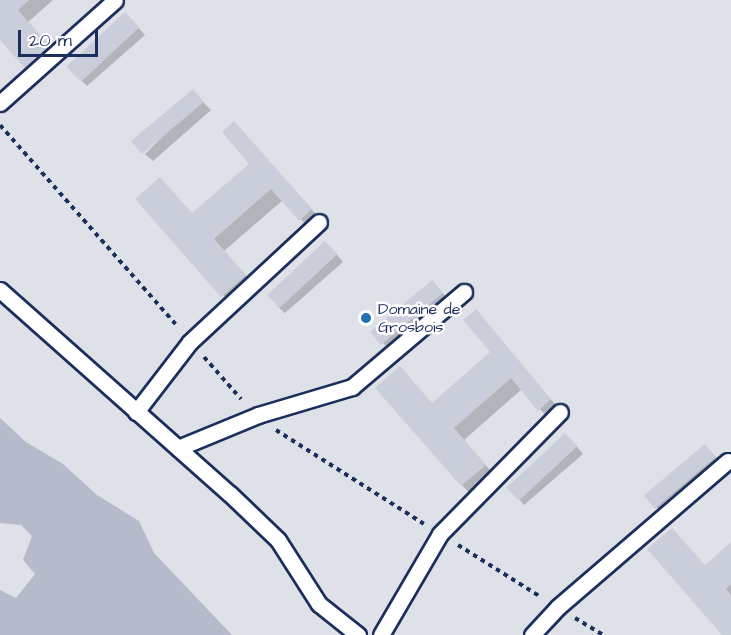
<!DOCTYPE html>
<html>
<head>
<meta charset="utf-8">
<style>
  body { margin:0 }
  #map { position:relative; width:731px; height:635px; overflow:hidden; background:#fff; font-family:"Architects Daughter",sans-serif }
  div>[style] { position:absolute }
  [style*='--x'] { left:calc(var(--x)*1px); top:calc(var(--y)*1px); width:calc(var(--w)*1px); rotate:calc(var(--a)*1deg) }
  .green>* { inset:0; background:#dee1e7; transform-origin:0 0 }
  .water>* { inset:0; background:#b5bbca }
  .shadow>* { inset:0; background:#0003 }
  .building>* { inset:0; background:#caceda; transform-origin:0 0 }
  .path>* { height:4px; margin-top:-2px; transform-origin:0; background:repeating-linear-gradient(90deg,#1b2f5e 0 4.5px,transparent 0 9px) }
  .roads { filter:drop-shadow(2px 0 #1b2f5e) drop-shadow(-2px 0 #1b2f5e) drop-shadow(0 2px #1b2f5e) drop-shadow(0 -2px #1b2f5e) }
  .lane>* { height:15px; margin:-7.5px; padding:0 7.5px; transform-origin:7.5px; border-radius:7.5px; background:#fff }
  .dots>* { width:16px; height:16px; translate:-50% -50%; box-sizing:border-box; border:3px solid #fff; border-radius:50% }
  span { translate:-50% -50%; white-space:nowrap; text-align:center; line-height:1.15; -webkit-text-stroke:5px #fff; paint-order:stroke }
  .poi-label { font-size:16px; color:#1b2f5e }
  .left { translate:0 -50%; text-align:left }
  .scale { position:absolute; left:18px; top:30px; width:80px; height:27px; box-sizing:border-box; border:3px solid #1b2f5e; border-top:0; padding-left:8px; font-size:18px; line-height:21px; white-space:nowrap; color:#1b2f5e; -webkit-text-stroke:4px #fff; paint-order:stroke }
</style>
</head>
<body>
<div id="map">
  <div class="green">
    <div style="left:0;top:0;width:731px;height:635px"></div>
  </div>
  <div class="water">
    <div style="clip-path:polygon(0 418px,26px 442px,63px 464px,97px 495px,139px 521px,154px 553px,232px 635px,0 635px,0 590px,16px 598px,35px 574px,23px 560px,32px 536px,21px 525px,0 523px)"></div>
  </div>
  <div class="shadow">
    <div style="clip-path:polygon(0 0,53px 0,28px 22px,60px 58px,37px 78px,0 37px)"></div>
    <div style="clip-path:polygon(133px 22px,145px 35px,87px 86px,80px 79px)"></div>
    <div style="clip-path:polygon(200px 99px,211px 110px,153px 161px,145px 154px)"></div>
    <div style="clip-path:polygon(234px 123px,322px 221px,312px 231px,283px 200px,224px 251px,256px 287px,234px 307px,137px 199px,193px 215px,251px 164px)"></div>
    <div style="clip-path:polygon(333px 250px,343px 262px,285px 313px,277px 306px)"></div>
    <div style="clip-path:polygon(439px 289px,450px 301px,392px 352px,373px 333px)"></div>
    <div style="clip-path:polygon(476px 311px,561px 411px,551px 421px,522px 389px,464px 440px,496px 477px,473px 497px,462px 485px,432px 404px,492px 353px)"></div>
    <div style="clip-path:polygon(573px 442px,583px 454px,524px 505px,517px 497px)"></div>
    <div style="clip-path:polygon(712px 453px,723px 465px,663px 515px,656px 507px)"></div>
    <div style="clip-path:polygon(672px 530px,705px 566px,731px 544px,731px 635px,724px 635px)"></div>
  </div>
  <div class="building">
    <div style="clip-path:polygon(0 0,29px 0,18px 10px,50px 46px,25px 68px,0 40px)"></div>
    <div style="left:125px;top:12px;width:21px;height:80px;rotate:47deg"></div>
    <div style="left:193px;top:89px;width:17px;height:81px;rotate:50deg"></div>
    <div style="clip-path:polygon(234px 121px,312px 209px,299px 221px,271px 189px,214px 239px,246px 275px,221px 297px,135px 199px,160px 177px,192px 213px,249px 164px,222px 132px)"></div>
    <div style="left:325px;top:241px;width:18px;height:79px;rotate:47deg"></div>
    <div style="left:432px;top:280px;width:17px;height:81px;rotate:50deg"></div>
    <div style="clip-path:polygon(476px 309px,551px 399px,538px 411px,511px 378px,454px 428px,486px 465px,461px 486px,375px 388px,400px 366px,432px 403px,490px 352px,463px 320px)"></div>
    <div style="left:565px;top:433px;width:18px;height:80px;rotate:47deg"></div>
    <div style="left:705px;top:444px;width:17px;height:80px;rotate:50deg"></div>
    <div style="clip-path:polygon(672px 528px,705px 565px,731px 542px,731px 584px,726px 589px,731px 595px,731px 635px,722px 635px,647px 549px)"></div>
  </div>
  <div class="path">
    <div style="--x:0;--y:125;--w:269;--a:48.6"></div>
    <div style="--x:204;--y:357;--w:56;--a:48.6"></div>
    <div style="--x:276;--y:430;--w:175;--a:32.4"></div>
    <div style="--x:458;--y:545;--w:98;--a:32.1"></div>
    <div style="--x:575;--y:618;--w:33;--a:31"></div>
  </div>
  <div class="roads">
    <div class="lane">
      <div style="--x:0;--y:103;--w:154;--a:-41.8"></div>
      <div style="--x:0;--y:290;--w:307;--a:41.6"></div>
      <div style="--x:230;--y:494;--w:66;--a:43.8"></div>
      <div style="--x:278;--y:540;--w:76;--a:57.4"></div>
      <div style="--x:319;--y:604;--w:50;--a:38.5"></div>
      <div style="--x:136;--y:412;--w:88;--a:-52.4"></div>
      <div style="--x:190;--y:342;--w:176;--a:-42.9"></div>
      <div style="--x:178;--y:448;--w:87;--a:-22.4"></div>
      <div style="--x:258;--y:415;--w:98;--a:-16.6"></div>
      <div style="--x:352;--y:387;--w:147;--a:-40.3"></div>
      <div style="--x:381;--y:635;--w:117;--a:-59.7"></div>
      <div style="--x:440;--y:534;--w:171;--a:-45.5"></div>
      <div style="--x:532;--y:635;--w:38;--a:-47"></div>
      <div style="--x:558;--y:607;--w:224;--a:-40.7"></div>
    </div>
  </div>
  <div class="dots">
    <div style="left:366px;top:318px;background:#1f6fb2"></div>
  </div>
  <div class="poi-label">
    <span class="left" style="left:378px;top:318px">Domaine de<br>Grosbois</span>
  </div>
  <div class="scale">20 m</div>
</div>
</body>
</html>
